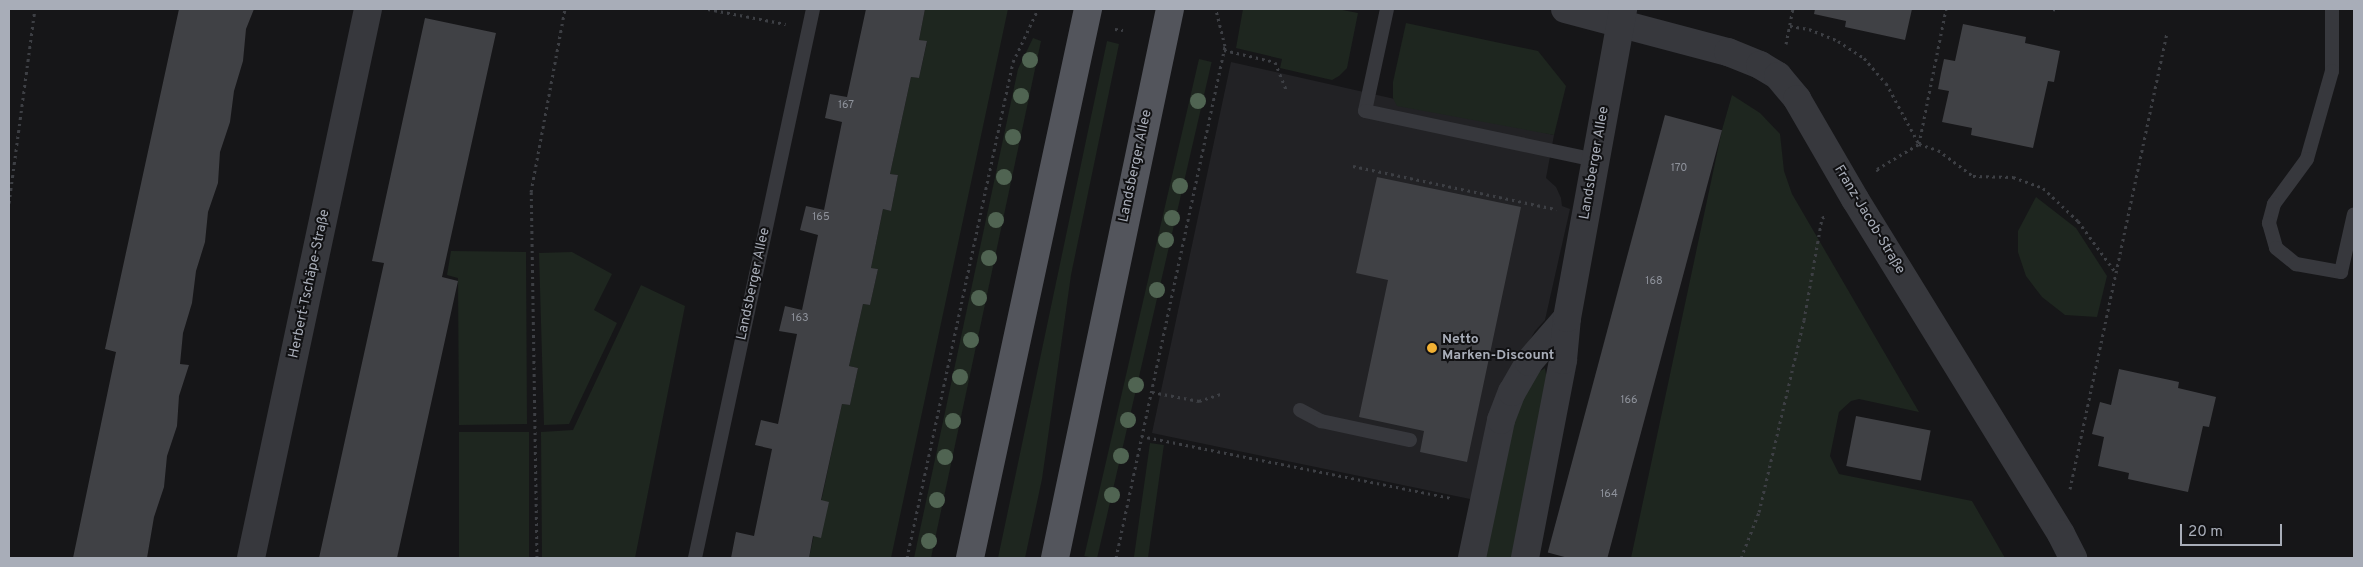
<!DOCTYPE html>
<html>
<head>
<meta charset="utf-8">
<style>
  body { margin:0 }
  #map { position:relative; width:2363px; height:567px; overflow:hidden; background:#161618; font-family:Overpass,sans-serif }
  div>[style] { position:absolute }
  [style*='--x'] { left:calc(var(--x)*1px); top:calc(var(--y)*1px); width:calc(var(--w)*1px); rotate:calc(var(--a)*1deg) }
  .built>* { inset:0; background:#222225 }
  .green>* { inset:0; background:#1e261f; transform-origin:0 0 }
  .building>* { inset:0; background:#404145; transform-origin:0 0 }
  .path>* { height:3px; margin-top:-1.5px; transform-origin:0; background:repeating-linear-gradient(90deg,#3d3f44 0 2.5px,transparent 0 6.5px) }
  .lane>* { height:14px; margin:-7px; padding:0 7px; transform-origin:7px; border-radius:7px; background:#37383d }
  .street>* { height:28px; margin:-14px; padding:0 14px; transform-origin:14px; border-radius:14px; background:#37383d }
  .primary>* { height:28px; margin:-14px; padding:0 14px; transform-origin:14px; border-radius:14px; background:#53555c }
  .trees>* { width:16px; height:16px; margin:-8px; border-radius:50%; background:#506452 }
  .dots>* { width:14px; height:14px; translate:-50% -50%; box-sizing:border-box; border:2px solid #111113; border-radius:50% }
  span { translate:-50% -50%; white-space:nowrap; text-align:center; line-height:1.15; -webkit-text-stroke:4px #111113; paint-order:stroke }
  .number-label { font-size:11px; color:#8e929b }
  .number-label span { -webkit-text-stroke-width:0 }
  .street-label { font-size:14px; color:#a8adb8 }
  .poi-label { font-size:14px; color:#a8adb8; font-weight:700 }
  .left { translate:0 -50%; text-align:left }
  .frame { position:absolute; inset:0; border:10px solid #a8adb8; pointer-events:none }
  .scale { position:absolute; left:2180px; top:524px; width:102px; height:22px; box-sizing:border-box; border:2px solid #a8adb8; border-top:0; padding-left:6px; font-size:15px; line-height:18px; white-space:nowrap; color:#a8adb8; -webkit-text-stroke:4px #111113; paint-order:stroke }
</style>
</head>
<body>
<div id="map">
  <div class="built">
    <div style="clip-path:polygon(1231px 62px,1554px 135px,1546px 178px,1556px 187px,1561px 198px,1562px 206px,1570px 209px,1545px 320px,1535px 331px,1502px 390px,1475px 500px,1152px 433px)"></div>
  </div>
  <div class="green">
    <div style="clip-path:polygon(925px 9px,1008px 9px,891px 558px,809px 558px,842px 404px,850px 405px,858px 368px,849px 366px,863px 304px,870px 305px,878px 269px,871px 268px,883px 209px,891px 211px,898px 175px,890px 174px,911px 77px,919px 78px,927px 42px,919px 40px)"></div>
    <div style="clip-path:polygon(1243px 9px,1337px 9px,1358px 13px,1347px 68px,1339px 76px,1332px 80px,1280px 68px,1282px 59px,1236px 48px)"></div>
    <div style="clip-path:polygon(1406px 23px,1538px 51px,1566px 86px,1554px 135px,1397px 106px,1393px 98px,1393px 82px)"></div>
    <div style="clip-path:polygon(1033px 38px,1041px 41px,931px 558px,914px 558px,1018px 69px)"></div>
    <div style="clip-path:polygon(1107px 41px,1119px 44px,1071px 275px,1042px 479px,1025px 558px,998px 558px)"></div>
    <div style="left:1199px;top:59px;width:13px;height:510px;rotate:13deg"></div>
    <div style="clip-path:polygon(1732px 95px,1760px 113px,1780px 134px,1784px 171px,1792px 194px,1919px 412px,1859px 399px,1851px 401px,1839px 412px,1830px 456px,1839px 474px,1972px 501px,2005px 558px,1631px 558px,1722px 130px)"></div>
    <div style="clip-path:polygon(2036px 197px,2076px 228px,2107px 276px,2097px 317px,2065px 315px,2042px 297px,2026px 276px,2018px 252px,2018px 231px)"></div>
    <div style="clip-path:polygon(451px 251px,526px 252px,527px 424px,459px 425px,458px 278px,447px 275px)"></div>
    <div style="clip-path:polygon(572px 252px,612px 274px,594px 310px,617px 323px,569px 424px,544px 425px,539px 253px)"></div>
    <div style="clip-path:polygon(641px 285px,685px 306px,635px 558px,542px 558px,541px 432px,573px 430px)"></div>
    <div style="clip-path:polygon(1545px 368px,1548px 388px,1514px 558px,1482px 558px,1515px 405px,1527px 380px)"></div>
    <div style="left:529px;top:432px;width:126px;height:70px;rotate:90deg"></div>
    <div style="left:1150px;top:443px;width:14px;height:118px;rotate:8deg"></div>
  </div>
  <div class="building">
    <div style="clip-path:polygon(179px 9px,254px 9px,246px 29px,243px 61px,234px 91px,230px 122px,220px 152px,218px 183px,208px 212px,205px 242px,196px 271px,192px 303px,183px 333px,180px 364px,189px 365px,179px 396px,177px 426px,167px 456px,164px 487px,154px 517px,147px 558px,73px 558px,116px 352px,105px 349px)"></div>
    <div style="clip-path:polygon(866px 9px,925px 9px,919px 40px,927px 41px,919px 78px,911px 77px,890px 174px,898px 175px,891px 211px,883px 209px,871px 268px,878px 269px,870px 305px,863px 304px,849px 366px,858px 368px,850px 405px,842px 404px,821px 500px,829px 502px,821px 538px,813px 536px,809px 558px,731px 558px,736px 532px,754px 536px,772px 449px,755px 445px,761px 420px,778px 424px,797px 334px,779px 331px,785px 306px,802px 310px,818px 235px,800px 230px,806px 206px,824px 210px,842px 122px,825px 118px,830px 94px,847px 97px)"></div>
    <div style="clip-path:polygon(1815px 9px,1912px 9px,1905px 40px,1845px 27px,1846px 21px,1814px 14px)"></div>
    <div style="clip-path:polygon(425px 18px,496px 33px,442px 277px,458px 281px,397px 558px,319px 558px,384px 263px,372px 261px)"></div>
    <div style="clip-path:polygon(1963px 24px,2026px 37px,2025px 43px,2060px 51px,2054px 82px,2048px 81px,2033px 148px,1971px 135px,1972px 128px,1942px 122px,1949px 91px,1938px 89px,1941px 73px,1944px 59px,1955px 61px)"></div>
    <div style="left:1665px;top:115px;width:59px;height:453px;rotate:15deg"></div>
    <div style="clip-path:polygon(1377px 177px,1521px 207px,1467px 462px,1420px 452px,1424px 431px,1359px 417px,1388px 280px,1356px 273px)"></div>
    <div style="clip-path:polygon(2119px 369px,2179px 382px,2178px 388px,2216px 397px,2209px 427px,2203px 426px,2188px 492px,2128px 479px,2129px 473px,2098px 466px,2104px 437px,2092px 434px,2100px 402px,2111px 405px)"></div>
    <div style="left:1856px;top:416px;width:76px;height:51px;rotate:11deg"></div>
  </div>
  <div class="path">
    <div style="--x:708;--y:9;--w:79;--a:10.9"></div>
    <div style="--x:2053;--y:9;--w:5;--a:11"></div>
    <div style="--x:1790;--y:26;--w:19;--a:9"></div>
    <div style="--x:1809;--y:29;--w:31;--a:22"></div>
    <div style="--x:1838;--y:41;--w:31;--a:33"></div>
    <div style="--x:1864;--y:58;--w:33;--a:49"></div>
    <div style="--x:1886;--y:83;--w:69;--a:61.6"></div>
    <div style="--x:1919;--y:144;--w:20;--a:18"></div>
    <div style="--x:1938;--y:150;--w:44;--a:36.6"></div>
    <div style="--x:1973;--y:176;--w:40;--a:1.4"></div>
    <div style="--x:2013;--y:177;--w:32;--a:20"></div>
    <div style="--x:2043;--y:188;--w:48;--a:43.3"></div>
    <div style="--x:2078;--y:221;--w:64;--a:53.8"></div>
    <div style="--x:1115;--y:29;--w:8;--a:7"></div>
    <div style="--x:1786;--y:44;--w:36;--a:-79"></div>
    <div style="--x:1224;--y:50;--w:52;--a:13.2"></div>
    <div style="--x:1275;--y:62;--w:32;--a:68"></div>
    <div style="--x:1353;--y:166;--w:208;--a:12"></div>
    <div style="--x:1878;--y:171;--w:2;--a:-117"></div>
    <div style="--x:1877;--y:169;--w:49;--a:-30.8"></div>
    <div style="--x:1919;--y:144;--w:138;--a:-78.7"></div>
    <div style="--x:9;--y:203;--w:196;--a:-82.4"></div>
    <div style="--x:1152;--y:392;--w:48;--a:10.8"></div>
    <div style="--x:1199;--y:401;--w:23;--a:-18"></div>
    <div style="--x:1141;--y:436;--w:317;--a:11.3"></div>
    <div style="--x:2070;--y:489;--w:466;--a:-78"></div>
    <div style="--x:537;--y:558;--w:366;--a:-90.9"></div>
    <div style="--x:531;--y:192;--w:186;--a:-79.5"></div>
    <div style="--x:907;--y:558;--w:507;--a:-77.94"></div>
    <div style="--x:1013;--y:62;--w:59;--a:-64.7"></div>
    <div style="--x:1116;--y:558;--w:523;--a:-77.98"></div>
    <div style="--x:1225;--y:46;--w:38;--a:-104"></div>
    <div style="--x:1741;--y:558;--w:49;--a:-68.6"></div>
    <div style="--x:1759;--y:512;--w:197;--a:-76.8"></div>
    <div style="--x:1804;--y:320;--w:104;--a:-80"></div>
    <div style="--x:1822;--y:218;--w:6;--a:-31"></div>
  </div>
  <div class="lane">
    <div style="--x:1387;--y:9;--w:104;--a:102.2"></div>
    <div style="--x:1365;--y:111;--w:236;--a:12"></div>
    <div style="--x:2332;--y:9;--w:62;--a:90"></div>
    <div style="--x:2332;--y:71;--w:91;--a:105.9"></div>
    <div style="--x:2307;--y:159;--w:56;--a:126.3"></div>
    <div style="--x:2274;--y:204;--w:20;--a:105"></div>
    <div style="--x:2269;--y:223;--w:26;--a:74"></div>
    <div style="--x:2276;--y:248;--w:26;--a:39"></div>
    <div style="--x:2296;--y:264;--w:46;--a:10.1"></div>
    <div style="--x:2341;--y:272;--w:59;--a:-77.4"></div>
    <div style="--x:1300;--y:410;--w:24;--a:28"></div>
    <div style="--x:1321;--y:421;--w:91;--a:12.1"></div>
    <div style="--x:695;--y:558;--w:562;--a:-77.87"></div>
  </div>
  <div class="street">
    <div style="--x:1565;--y:9;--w:169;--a:14.8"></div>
    <div style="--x:1728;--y:52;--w:35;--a:22"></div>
    <div style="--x:1760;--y:65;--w:21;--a:31"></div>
    <div style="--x:1778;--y:76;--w:30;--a:50"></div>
    <div style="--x:1797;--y:99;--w:116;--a:59.9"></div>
    <div style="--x:1855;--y:199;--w:393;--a:58.4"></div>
    <div style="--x:2061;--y:534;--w:27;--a:63"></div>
    <div style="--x:251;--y:558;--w:561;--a:-77.97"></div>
    <div style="--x:1472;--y:558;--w:141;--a:-78.1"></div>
    <div style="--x:1501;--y:420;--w:30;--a:-69"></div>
    <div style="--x:1512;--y:392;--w:34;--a:-60"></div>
    <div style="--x:1529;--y:362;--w:58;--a:-49.2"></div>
    <div style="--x:1525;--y:558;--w:202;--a:-79.1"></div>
    <div style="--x:1563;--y:360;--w:42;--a:-84.6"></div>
    <div style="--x:1567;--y:318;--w:314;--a:-79.7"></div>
  </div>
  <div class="primary">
    <div style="--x:970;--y:558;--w:562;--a:-77.87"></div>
    <div style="--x:1055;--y:558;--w:561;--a:-78.17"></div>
  </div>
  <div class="trees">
    <div style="left:1030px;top:60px"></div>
    <div style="left:1021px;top:96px"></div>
    <div style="left:1198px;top:101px"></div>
    <div style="left:1013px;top:137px"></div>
    <div style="left:1004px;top:177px"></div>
    <div style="left:1180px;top:186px"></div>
    <div style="left:1172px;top:218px"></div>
    <div style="left:996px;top:220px"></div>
    <div style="left:1166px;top:240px"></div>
    <div style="left:989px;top:258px"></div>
    <div style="left:1157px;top:290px"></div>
    <div style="left:979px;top:298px"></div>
    <div style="left:971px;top:340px"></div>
    <div style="left:960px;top:377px"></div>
    <div style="left:1136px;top:385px"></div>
    <div style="left:1128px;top:420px"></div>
    <div style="left:953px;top:421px"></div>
    <div style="left:1121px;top:456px"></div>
    <div style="left:945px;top:457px"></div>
    <div style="left:1112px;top:495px"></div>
    <div style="left:937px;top:500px"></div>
    <div style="left:929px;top:541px"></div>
  </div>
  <div class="dots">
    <div style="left:1432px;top:348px;background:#f2b134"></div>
  </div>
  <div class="number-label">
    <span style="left:846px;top:105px">167</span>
    <span style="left:1679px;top:168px">170</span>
    <span style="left:821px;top:217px">165</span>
    <span style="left:1654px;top:281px">168</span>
    <span style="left:800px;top:318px">163</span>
    <span style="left:1629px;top:400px">166</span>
    <span style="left:1609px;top:494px">164</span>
  </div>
  <div class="street-label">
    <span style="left:1595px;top:163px;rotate:-80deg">Landsberger Allee</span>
    <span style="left:1136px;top:166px;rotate:-78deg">Landsberger Allee</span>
    <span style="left:1869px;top:220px;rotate:59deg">Franz-Jacob-Straße</span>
    <span style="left:310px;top:284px;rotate:-78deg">Herbert-Tschäpe-Straße</span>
    <span style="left:754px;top:284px;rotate:-78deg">Landsberger Allee</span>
  </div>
  <div class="poi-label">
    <span class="left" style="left:1442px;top:348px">Netto<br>Marken-Discount</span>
  </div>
  <div class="frame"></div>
  <div class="scale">20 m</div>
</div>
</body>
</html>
